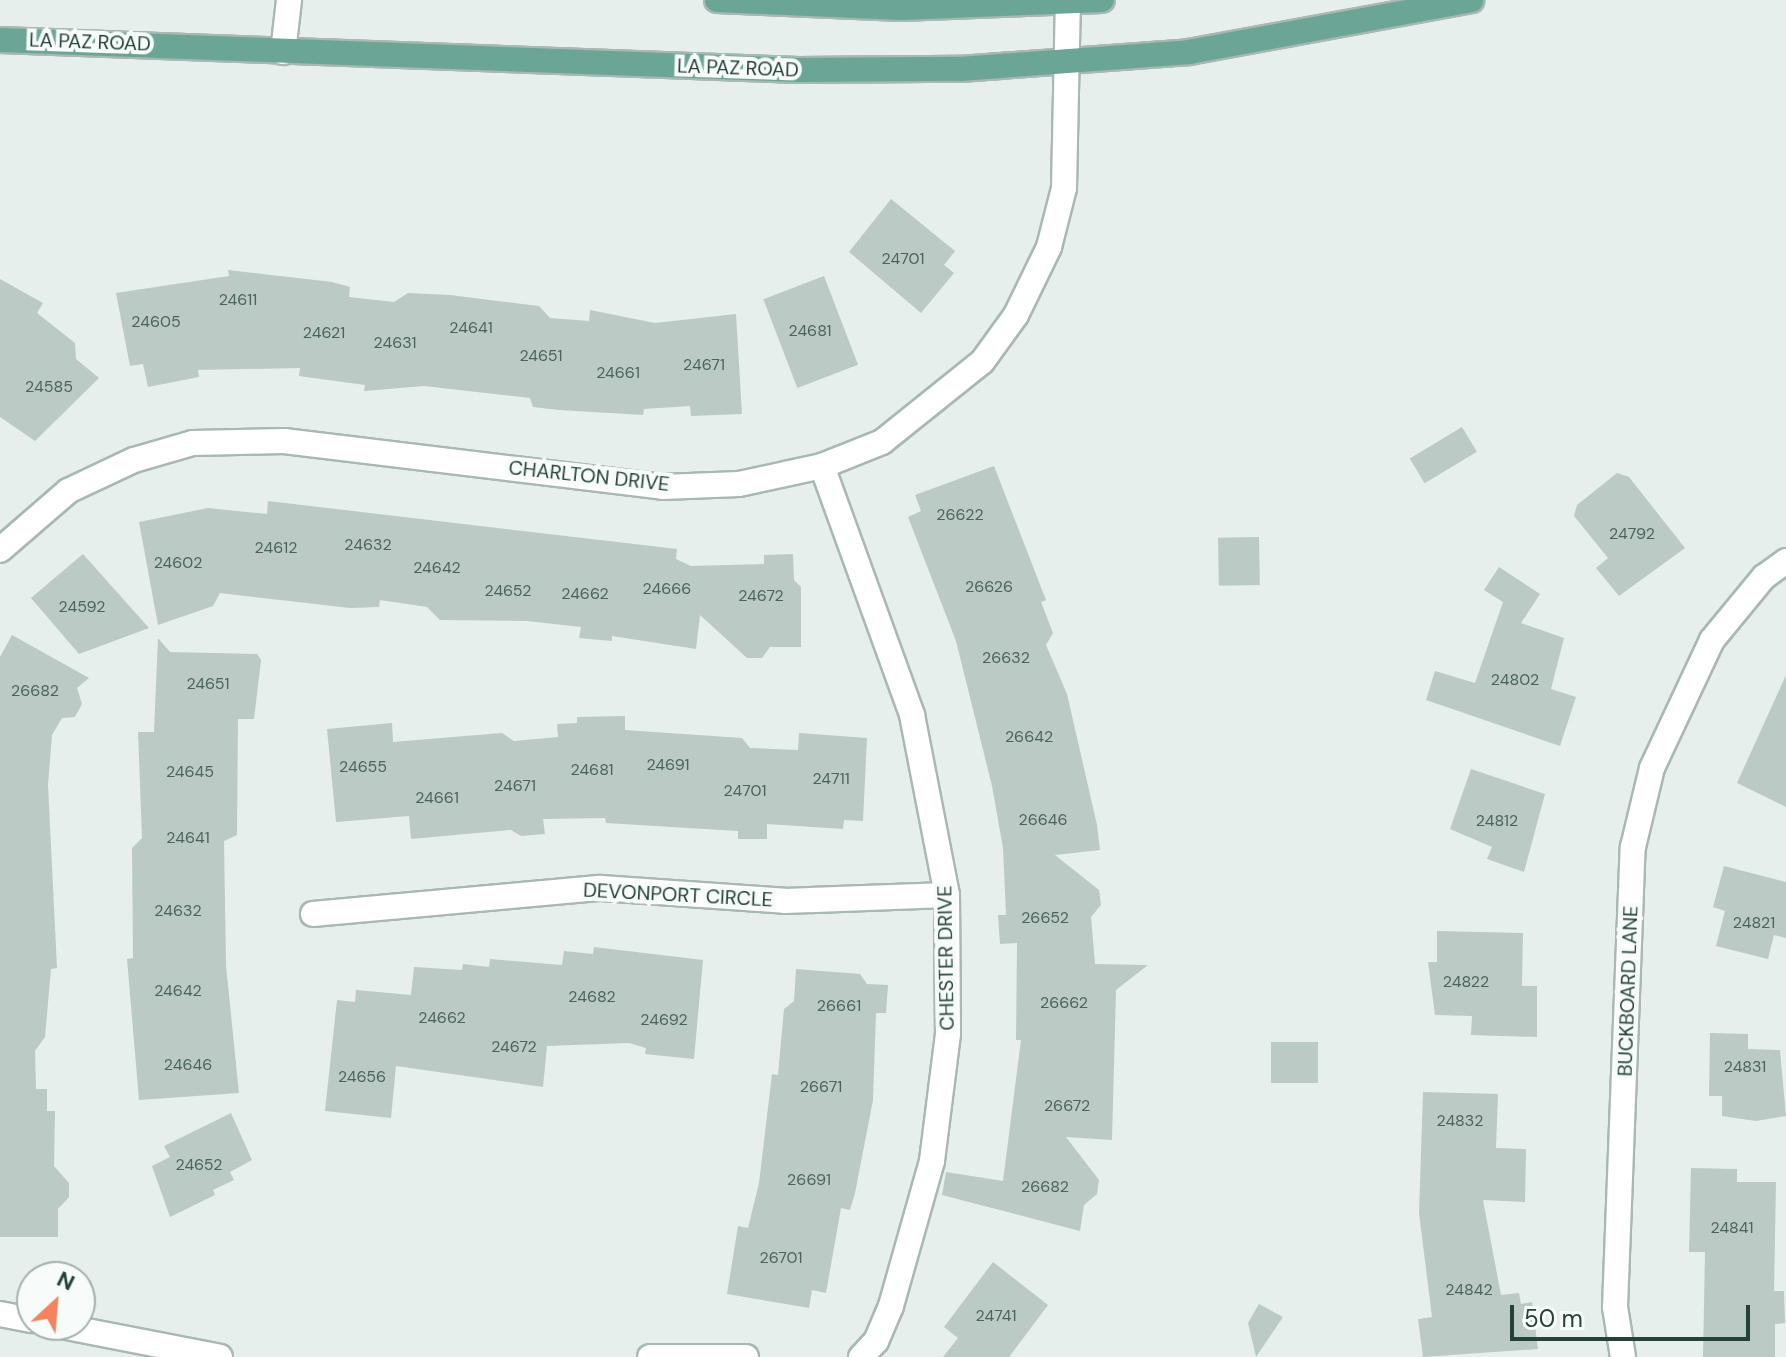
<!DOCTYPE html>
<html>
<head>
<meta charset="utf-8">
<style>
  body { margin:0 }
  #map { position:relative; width:1786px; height:1357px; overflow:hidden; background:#e6efeb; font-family:"DM Sans",sans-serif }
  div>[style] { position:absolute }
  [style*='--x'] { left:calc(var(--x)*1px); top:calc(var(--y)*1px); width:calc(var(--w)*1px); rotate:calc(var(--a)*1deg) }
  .building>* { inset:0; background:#bbcac4; transform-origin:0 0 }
  .roads { filter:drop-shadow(2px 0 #a8b8b2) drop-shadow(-2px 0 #a8b8b2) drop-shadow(0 2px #a8b8b2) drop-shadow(0 -2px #a8b8b2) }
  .minor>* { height:24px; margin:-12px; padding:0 12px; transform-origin:12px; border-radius:12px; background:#fff }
  .major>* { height:24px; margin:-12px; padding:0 12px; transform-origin:12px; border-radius:12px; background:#6aa596 }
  span { translate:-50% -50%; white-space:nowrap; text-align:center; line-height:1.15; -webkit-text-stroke:8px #f7fbf9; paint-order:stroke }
  .number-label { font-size:16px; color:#4a645c }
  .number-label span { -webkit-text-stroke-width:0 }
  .street-label { font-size:20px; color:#24423a }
  .north { position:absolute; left:16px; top:1261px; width:80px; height:80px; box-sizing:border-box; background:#f7fbf9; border:2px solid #a3b1ad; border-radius:50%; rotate:26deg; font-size:22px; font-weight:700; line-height:32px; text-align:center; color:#24423a }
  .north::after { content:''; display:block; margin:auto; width:28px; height:36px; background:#f4845f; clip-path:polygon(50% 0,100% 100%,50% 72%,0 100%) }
  .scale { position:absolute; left:1510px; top:1305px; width:240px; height:36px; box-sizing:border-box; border:4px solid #24423a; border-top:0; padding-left:10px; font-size:24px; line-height:28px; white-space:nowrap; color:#24423a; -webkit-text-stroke:6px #f7fbf9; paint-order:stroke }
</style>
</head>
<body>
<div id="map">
  <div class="building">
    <div style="clip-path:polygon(891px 199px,955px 251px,944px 265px,954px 273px,921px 313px,849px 252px)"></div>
    <div style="clip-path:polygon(228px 270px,332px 282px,350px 287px,349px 297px,394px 302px,408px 293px,450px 295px,539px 306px,550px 318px,589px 321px,590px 310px,655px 323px,736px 314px,742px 414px,691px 416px,690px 406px,644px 409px,643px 415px,559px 410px,533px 407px,530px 398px,424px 386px,364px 391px,365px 385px,299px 376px,300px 368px,198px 370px,199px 377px,148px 387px,143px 364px,130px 366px,116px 293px,229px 276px)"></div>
    <div style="left:824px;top:276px;width:95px;height:65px;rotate:69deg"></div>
    <div style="clip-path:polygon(0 279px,43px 303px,37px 313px,75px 343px,76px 359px,99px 378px,35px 441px,0 417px)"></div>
    <div style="left:1462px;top:427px;width:29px;height:61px;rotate:59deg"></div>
    <div style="clip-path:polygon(994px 466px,1046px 600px,1041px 602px,1053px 633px,1046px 645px,1067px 694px,1097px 825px,1100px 850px,1055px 855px,1099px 890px,1101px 905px,1091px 917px,1095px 964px,1148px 965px,1116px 990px,1112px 1140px,1066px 1137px,1099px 1180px,1097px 1194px,1084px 1205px,1080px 1231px,942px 1195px,946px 1172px,1003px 1181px,1021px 1040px,1016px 1040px,1017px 943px,1000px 944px,998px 915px,1006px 915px,1003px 848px,992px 786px,956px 641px,908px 517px,921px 511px,915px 495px)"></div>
    <div style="clip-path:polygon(1617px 473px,1629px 477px,1685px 548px,1619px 596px,1596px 568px,1608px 558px,1574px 516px,1577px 505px)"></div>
    <div style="clip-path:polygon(268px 501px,677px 549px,676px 559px,691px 566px,764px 564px,764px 555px,793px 554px,794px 580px,801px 587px,801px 647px,770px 647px,762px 658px,747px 658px,700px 615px,696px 649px,612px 636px,612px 641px,579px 638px,581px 627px,527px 621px,440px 620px,427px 607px,380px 600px,379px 607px,350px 608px,220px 593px,213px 606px,158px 625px,139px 522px,208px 508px,267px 514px)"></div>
    <div style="left:1259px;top:537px;width:48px;height:41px;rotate:89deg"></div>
    <div style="clip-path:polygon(83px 554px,149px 628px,79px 654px,31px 598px)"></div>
    <div style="clip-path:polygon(1499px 567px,1540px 594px,1521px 623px,1564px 638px,1551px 689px,1576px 697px,1560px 746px,1426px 700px,1435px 671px,1475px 683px,1503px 602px,1484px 590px)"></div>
    <div style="clip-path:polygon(12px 635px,89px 678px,77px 688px,82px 704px,75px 717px,62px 718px,52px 735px,48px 785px,57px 968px,51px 969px,45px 1037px,35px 1051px,36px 1089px,47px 1089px,47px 1111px,55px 1111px,54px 1166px,69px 1183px,69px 1197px,58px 1209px,58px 1237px,0 1237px,0 657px)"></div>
    <div style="clip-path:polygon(158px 638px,170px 652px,257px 654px,261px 660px,254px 719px,238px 719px,237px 835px,224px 841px,226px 966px,239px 1093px,139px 1100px,127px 959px,133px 958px,132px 848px,142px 838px,138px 732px,154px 732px)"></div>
    <div style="clip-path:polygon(1786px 675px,1786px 807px,1737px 783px)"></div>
    <div style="clip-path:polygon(625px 716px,625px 730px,742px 738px,750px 748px,798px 750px,799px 733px,867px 738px,863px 821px,844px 820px,843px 829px,767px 824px,767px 839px,738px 839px,738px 831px,606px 823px,605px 818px,543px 819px,545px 834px,521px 836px,511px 830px,411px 839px,409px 816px,336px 822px,327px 729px,392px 723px,393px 742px,502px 733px,514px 741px,558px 737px,557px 724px,577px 723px,577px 717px)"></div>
    <div style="clip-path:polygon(1471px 769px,1545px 794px,1524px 872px,1487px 859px,1492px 847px,1450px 829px)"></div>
    <div style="clip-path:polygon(1724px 866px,1786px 882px,1786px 938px,1774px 935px,1768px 959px,1716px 946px,1725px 911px,1713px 907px)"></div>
    <div style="clip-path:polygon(1437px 931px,1523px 933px,1522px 986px,1537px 986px,1537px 1037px,1471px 1035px,1472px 1016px,1435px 1015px,1428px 962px,1437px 962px)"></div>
    <div style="clip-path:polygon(594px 947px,703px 960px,694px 1059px,645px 1054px,646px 1048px,629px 1043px,547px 1046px,543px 1087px,396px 1066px,391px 1118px,325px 1111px,337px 1000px,355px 1002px,356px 990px,411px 995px,414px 967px,462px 970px,463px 964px,489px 967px,490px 959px,562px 965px,564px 951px,593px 954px)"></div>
    <div style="clip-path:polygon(796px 969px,860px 974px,867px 984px,888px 985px,886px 1013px,876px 1013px,873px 1100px,855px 1193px,850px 1210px,841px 1208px,826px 1293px,812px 1290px,809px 1308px,727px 1294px,738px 1226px,748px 1228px,759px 1183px,772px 1074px,778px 1075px,784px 1009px,794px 1001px)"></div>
    <div style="clip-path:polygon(1710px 1033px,1748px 1034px,1748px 1049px,1780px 1050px,1786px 1116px,1756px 1121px,1722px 1116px,1722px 1096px,1709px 1096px)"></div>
    <div style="left:1271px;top:1042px;width:47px;height:41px"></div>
    <div style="clip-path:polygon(1423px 1092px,1498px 1094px,1496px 1148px,1526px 1149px,1525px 1202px,1483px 1200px,1501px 1295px,1519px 1293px,1521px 1304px,1532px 1302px,1538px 1349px,1423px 1357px,1418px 1319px,1432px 1317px,1419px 1213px)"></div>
    <div style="clip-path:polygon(231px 1113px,252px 1160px,230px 1172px,234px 1180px,213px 1190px,215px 1195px,170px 1217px,152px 1166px,170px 1157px,164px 1146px)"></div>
    <div style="clip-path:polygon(1691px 1168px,1737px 1169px,1737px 1182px,1776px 1182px,1774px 1291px,1784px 1291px,1785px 1323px,1775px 1324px,1775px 1357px,1703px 1357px,1705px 1252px,1689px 1252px)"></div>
    <div style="clip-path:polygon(993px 1262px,1048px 1305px,1009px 1357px,943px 1357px,958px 1338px,944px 1327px)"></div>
    <div style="clip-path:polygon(1259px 1304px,1283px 1317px,1256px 1357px,1248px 1323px)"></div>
  </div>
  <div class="roads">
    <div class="minor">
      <div style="--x:283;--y:52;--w:52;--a:-83.4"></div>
      <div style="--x:822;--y:466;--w:265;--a:70.1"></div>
      <div style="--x:912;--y:715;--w:183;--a:79"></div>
      <div style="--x:947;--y:895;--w:139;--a:89.6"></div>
      <div style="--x:948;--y:1034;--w:128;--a:97.2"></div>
      <div style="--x:932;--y:1161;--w:151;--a:105.8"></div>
      <div style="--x:891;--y:1306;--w:38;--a:113"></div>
      <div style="--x:876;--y:1341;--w:22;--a:133"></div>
      <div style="--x:0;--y:550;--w:90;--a:-40.9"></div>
      <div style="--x:68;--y:491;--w:73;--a:-25.2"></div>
      <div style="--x:134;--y:460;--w:61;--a:-16.1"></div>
      <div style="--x:193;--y:443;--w:91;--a:-1.3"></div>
      <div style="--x:284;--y:441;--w:382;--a:6.9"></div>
      <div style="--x:663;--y:487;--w:76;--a:-2.3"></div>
      <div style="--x:739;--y:484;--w:85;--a:-12.2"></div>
      <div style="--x:822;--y:466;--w:65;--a:-21.8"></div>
      <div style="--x:882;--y:442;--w:128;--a:-38.7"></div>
      <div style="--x:982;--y:362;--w:58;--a:-54.1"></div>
      <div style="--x:1016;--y:315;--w:76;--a:-64.1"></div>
      <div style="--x:1049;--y:247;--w:61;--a:-75.7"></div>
      <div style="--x:1064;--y:188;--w:186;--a:-88.8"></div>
      <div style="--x:313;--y:914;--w:289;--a:-5.2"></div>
      <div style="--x:601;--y:888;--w:184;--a:4"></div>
      <div style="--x:785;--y:901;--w:162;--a:-2.1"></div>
      <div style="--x:0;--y:1314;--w:33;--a:11"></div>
      <div style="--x:56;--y:1325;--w:167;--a:11"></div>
      <div style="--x:650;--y:1357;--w:96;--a:0"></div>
      <div style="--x:1623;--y:1357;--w:51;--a:-99.1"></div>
      <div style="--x:1615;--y:1307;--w:460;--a:-87.8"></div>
      <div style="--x:1633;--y:847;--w:81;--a:-76.5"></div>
      <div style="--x:1652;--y:768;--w:141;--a:-64.9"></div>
      <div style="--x:1712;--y:640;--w:82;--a:-50.5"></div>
      <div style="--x:1764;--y:577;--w:27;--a:-36"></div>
    </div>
    <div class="major">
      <div style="--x:717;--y:0;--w:184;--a:2.5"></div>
      <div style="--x:901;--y:8;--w:201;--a:-2.3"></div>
      <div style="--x:0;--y:40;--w:799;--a:2.15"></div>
      <div style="--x:798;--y:70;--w:162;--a:-0.4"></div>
      <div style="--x:960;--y:69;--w:230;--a:-4.2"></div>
      <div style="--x:1189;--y:52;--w:287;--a:-10.4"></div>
    </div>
  </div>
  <div class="number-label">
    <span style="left:903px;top:259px">24701</span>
    <span style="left:238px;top:300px">24611</span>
    <span style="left:156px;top:322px">24605</span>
    <span style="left:471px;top:328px">24641</span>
    <span style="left:810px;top:331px">24681</span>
    <span style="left:324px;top:333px">24621</span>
    <span style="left:395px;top:343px">24631</span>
    <span style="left:541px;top:356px">24651</span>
    <span style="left:704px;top:365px">24671</span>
    <span style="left:618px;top:373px">24661</span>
    <span style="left:49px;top:387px">24585</span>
    <span style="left:960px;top:515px">26622</span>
    <span style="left:1632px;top:534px">24792</span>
    <span style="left:368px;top:545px">24632</span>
    <span style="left:276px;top:548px">24612</span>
    <span style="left:178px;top:563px">24602</span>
    <span style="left:437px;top:568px">24642</span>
    <span style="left:989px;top:587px">26626</span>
    <span style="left:667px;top:589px">24666</span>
    <span style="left:508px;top:591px">24652</span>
    <span style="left:585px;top:594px">24662</span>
    <span style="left:761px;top:596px">24672</span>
    <span style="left:82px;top:607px">24592</span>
    <span style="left:1006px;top:658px">26632</span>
    <span style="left:1515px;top:680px">24802</span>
    <span style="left:208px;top:684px">24651</span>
    <span style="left:35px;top:691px">26682</span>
    <span style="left:1029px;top:737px">26642</span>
    <span style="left:668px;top:765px">24691</span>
    <span style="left:363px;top:767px">24655</span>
    <span style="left:592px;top:770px">24681</span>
    <span style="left:190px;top:772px">24645</span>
    <span style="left:831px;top:779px">24711</span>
    <span style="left:515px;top:786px">24671</span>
    <span style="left:745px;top:791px">24701</span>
    <span style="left:437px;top:798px">24661</span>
    <span style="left:1043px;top:820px">26646</span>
    <span style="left:1497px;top:821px">24812</span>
    <span style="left:188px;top:838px">24641</span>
    <span style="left:178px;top:911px">24632</span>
    <span style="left:1045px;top:918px">26652</span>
    <span style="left:1754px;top:923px">24821</span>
    <span style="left:1466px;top:982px">24822</span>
    <span style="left:178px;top:991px">24642</span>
    <span style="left:592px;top:997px">24682</span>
    <span style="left:1064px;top:1003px">26662</span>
    <span style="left:839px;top:1006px">26661</span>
    <span style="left:442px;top:1018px">24662</span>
    <span style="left:664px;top:1020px">24692</span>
    <span style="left:514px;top:1047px">24672</span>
    <span style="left:188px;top:1065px">24646</span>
    <span style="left:1745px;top:1067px">24831</span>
    <span style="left:362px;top:1077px">24656</span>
    <span style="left:821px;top:1087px">26671</span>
    <span style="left:1067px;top:1106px">26672</span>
    <span style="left:1460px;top:1121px">24832</span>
    <span style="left:199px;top:1165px">24652</span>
    <span style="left:809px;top:1180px">26691</span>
    <span style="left:1045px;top:1187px">26682</span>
    <span style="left:1732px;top:1228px">24841</span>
    <span style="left:781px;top:1258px">26701</span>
    <span style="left:1469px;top:1290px">24842</span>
    <span style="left:996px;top:1316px">24741</span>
  </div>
  <div class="street-label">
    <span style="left:90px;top:42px;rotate:2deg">LA PAZ ROAD</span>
    <span style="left:738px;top:68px;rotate:2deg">LA PAZ ROAD</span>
    <span style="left:589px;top:476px;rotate:6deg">CHARLTON DRIVE</span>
    <span style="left:678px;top:895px;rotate:3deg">DEVONPORT CIRCLE</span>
    <span style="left:946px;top:958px;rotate:-91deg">CHESTER DRIVE</span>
    <span style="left:1628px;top:991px;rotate:-88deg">BUCKBOARD LANE</span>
  </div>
  <div class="north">N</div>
  <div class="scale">50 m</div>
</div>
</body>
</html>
